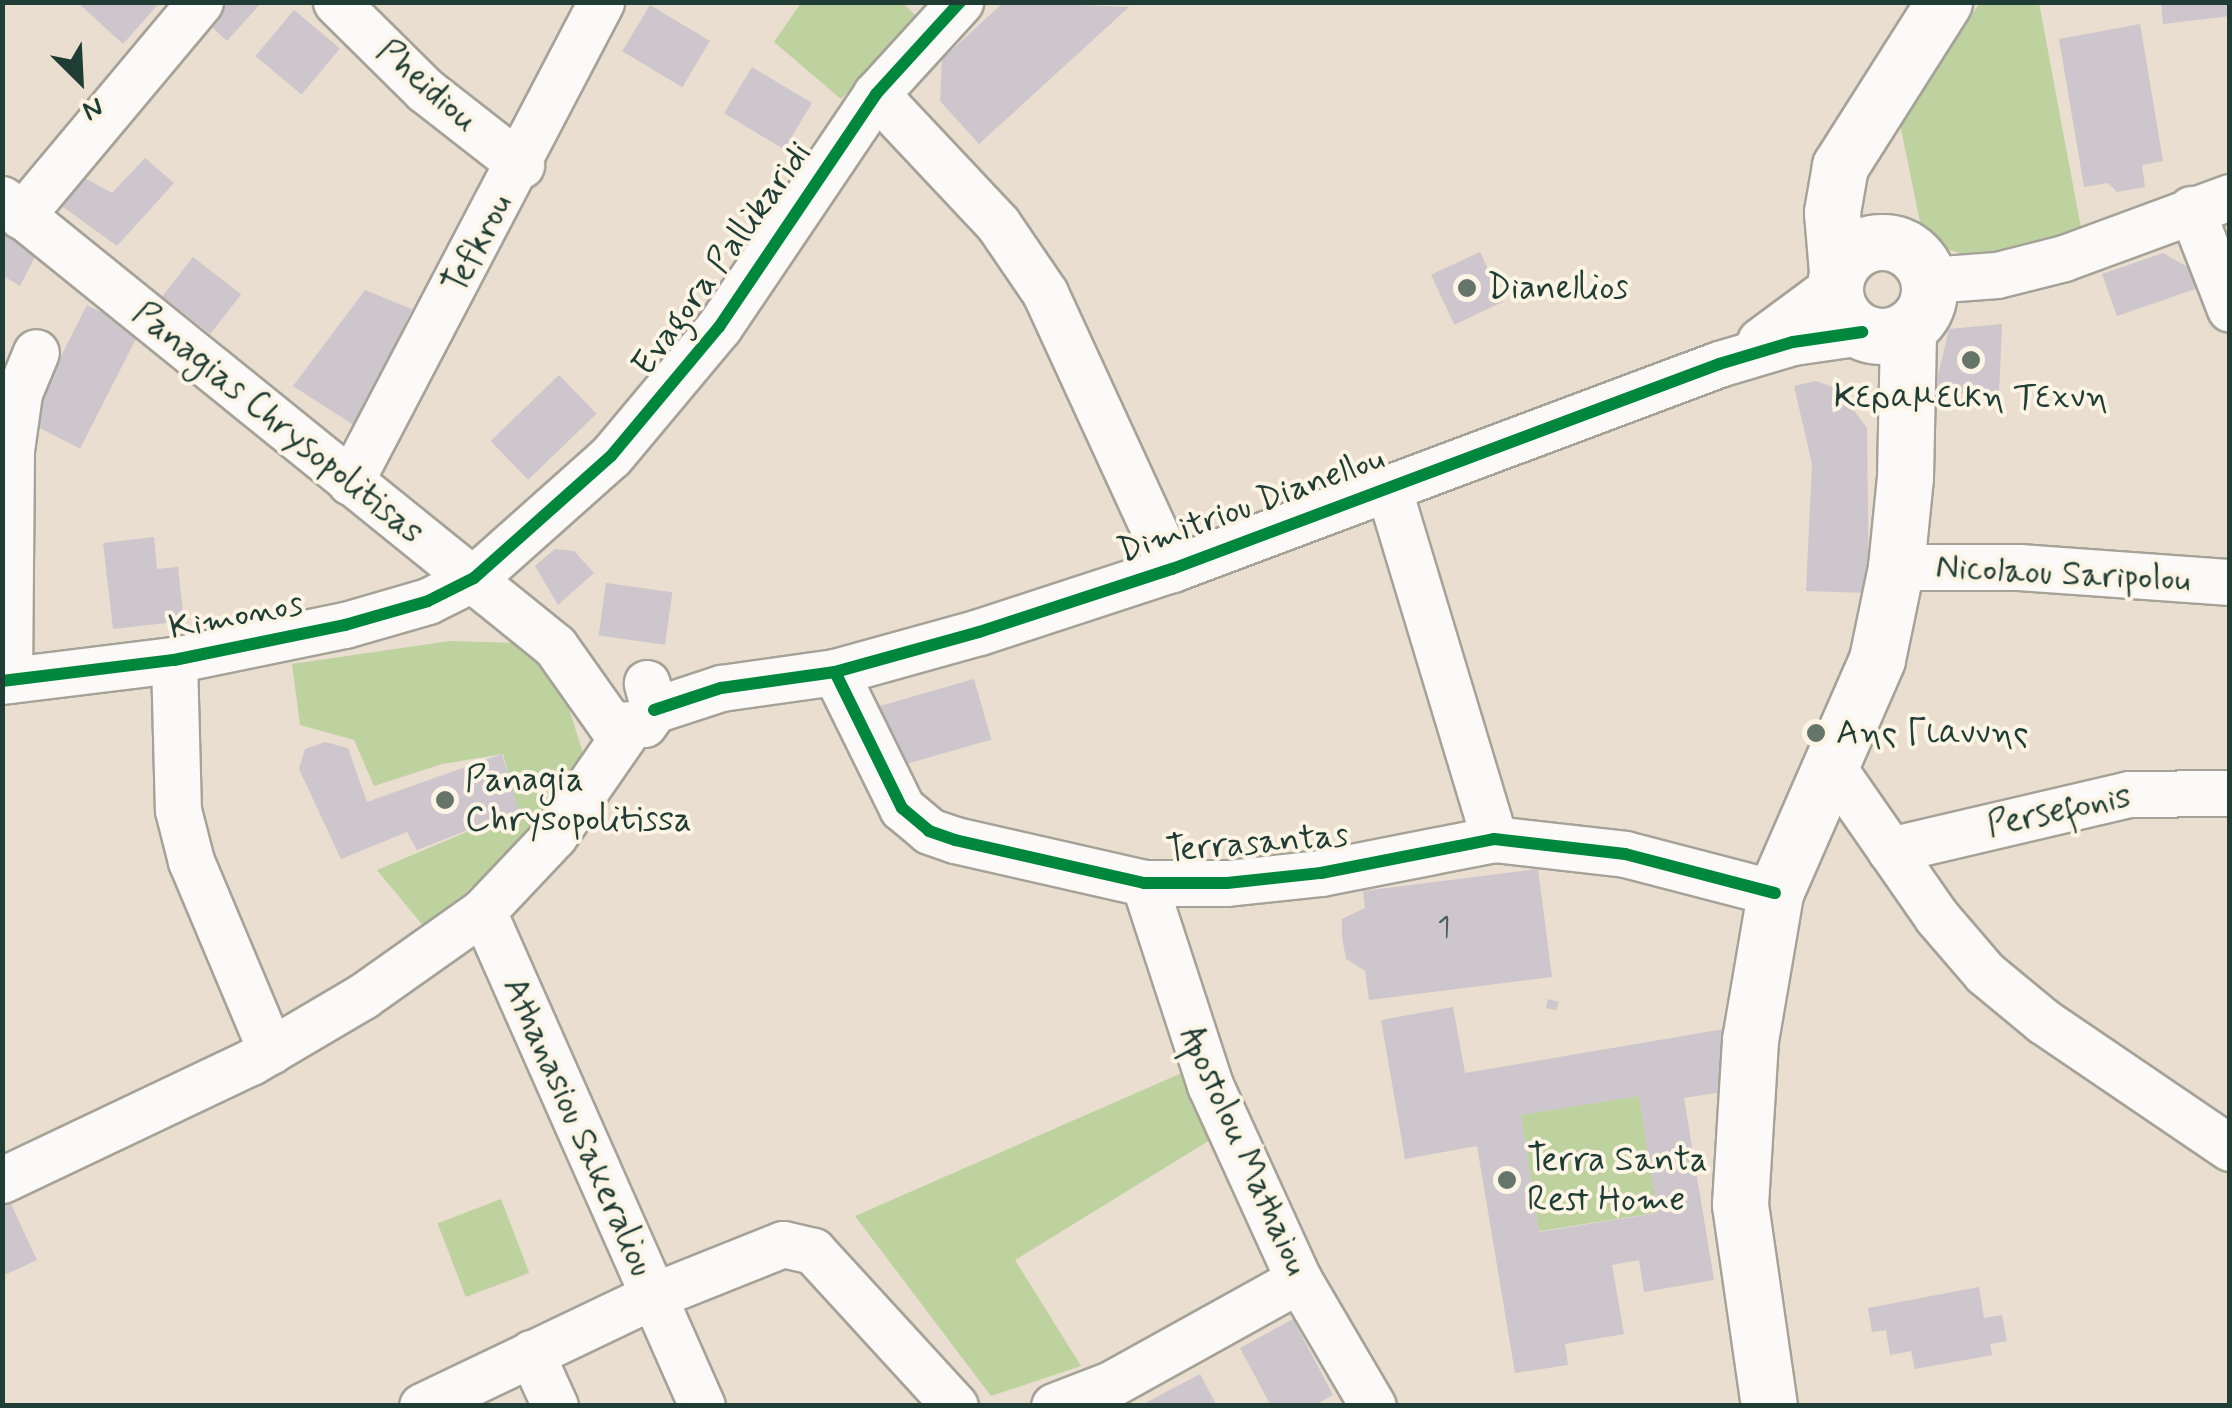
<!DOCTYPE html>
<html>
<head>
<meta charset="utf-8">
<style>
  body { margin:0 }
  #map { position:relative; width:2232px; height:1408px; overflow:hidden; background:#e9decf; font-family:Mynerve,sans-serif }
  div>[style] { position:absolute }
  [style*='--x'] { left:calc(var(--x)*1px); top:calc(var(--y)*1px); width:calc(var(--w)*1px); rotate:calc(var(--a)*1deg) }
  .green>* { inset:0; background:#bed29f; transform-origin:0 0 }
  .building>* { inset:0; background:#cdc6cc; transform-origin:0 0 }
  .roads { filter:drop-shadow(2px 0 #a5a298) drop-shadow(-2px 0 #a5a298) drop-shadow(0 2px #a5a298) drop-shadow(0 -2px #a5a298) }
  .minor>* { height:45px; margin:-22.5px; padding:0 22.5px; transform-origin:22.5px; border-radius:22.5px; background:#fcfaf8 }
  .major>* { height:55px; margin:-27.5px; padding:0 27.5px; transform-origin:27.5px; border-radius:27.5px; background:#fcfaf8 }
  .major>.ring { margin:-27.5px; padding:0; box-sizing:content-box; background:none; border:55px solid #fcfaf8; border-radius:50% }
  .cycleway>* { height:12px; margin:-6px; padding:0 6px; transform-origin:6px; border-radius:6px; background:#00873e }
  .dots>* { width:28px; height:28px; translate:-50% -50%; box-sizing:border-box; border:5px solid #fcf5e5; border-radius:50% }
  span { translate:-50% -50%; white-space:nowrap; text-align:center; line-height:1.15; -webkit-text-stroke:8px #fcf5e5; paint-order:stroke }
  .number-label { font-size:30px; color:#4a5f5a }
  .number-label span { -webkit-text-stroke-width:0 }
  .street-label { font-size:35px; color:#1f3d34 }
  .poi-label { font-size:35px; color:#1f3d34 }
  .left { translate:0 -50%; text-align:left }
  .frame { position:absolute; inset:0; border:5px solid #1f3d34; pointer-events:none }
  .north { position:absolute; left:30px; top:30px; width:100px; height:100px; -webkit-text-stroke:8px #fcf5e5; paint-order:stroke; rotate:156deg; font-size:28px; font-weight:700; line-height:40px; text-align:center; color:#1f3d34 }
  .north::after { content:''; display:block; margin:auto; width:35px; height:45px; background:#1f3d34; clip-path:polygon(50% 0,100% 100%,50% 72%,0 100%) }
</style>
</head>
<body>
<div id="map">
  <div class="green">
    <div style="clip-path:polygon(801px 3px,903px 3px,919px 19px,841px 99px,774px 42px)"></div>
    <div style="clip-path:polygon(1980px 3px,2039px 3px,2081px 228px,1982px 259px,1946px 249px,1922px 232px,1899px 119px)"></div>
    <div style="clip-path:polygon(450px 641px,517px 643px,562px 687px,586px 762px,531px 835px,425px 928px,377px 870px,518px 810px,503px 754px,442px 764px,374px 786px,354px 740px,300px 725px,292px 664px)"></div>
    <div style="clip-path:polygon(1184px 1072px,1210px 1140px,1015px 1260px,1081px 1366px,991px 1396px,855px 1216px)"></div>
    <div style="left:1639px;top:1096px;width:118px;height:120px;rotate:81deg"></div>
    <div style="left:501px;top:1199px;width:79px;height:68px;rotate:69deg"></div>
  </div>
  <div class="building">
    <div style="clip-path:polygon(77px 2px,160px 2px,123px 44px)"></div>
    <div style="clip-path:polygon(215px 2px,262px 2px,227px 41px,201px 17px)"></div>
    <div style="clip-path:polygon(1004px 2px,1129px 7px,979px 144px,940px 101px,942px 59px)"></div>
    <div style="clip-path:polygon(2161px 2px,2230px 2px,2230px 16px,2163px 24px)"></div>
    <div style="left:650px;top:5px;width:70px;height:54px;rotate:31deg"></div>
    <div style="left:294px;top:10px;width:60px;height:60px;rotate:40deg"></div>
    <div style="clip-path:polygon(2140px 24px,2163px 161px,2142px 165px,2145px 187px,2117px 192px,2108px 183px,2084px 187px,2059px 39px)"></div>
    <div style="left:752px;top:67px;width:70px;height:54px;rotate:31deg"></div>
    <div style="clip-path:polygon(145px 158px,174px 183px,117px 246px,55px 201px,72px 171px,112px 193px)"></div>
    <div style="clip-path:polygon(2px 216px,40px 247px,20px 286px,2px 275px)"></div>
    <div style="left:1480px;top:252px;width:55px;height:54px;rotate:65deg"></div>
    <div style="clip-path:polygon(2163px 253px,2196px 272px,2201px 287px,2117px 316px,2102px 274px)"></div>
    <div style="left:193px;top:257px;width:61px;height:50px;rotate:38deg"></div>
    <div style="clip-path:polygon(365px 290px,412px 309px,355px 426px,293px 386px)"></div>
    <div style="left:87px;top:305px;width:59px;height:131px;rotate:27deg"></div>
    <div style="clip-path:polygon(2002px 324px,1999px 394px,1934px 392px,1949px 329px)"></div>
    <div style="left:559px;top:375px;width:54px;height:95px;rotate:46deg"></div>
    <div style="clip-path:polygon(1816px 381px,1838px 389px,1867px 428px,1869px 593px,1806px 591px,1812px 464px,1794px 386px)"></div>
    <div style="clip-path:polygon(154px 537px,157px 569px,178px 567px,184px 621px,113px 629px,103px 543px)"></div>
    <div style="clip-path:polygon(555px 549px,574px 551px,594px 573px,558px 605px,535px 566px)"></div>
    <div style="left:606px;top:583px;width:67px;height:53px;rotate:8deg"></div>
    <div style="left:974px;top:679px;width:63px;height:105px;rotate:74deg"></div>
    <div style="clip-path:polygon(325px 742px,348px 748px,367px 802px,502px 754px,519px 810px,417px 850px,407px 832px,341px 859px,299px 769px,305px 749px)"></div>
    <div style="clip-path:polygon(1538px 869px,1552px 977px,1369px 1000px,1365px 971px,1346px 959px,1342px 937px,1342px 919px,1365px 908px,1363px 891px)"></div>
    <div style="clip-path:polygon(1548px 999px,1559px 1002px,1556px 1010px,1546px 1008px)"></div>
    <div style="clip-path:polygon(evenodd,1453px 1007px,1465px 1073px,1730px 1028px,1741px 1089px,1684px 1098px,1714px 1280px,1644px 1292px,1639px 1260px,1612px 1265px,1624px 1334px,1565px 1344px,1568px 1365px,1515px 1373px,1477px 1146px,1405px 1159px,1381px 1020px,1453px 1007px,1639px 1096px,1657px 1213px,1539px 1232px,1521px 1115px,1639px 1096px)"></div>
    <div style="clip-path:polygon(9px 1200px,37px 1260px,2px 1276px,2px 1203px)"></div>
    <div style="clip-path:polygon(1979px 1287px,1984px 1318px,2002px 1315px,2007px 1341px,1990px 1344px,1992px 1355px,1915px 1369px,1911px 1351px,1890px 1355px,1886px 1330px,1872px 1332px,1868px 1308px)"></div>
    <div style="clip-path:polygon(1293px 1319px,1333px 1395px,1313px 1406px,1271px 1406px,1240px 1348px)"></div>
    <div style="clip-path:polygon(1200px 1374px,1217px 1406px,1149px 1406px,1147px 1402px)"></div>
  </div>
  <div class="roads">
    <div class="minor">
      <div style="--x:336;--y:2;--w:125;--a:44.7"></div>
      <div style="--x:425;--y:90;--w:122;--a:38"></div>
      <div style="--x:876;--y:94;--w:178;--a:46.8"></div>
      <div style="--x:998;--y:224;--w:83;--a:55.7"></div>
      <div style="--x:1045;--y:293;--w:304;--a:65.3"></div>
      <div style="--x:2;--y:199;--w:711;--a:38.95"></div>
      <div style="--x:555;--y:646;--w:97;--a:54.7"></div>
      <div style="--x:611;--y:725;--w:33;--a:-2"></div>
      <div style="--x:644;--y:724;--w:17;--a:-54"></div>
      <div style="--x:654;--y:710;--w:28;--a:-105"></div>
      <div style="--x:2191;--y:209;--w:107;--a:68.7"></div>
      <div style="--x:21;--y:216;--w:279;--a:-50.1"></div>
      <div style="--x:1929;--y:280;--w:68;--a:-4.2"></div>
      <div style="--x:1997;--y:275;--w:69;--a:-14.2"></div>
      <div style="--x:2064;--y:258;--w:177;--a:-20.2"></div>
      <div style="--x:1760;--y:341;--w:92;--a:-36.6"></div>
      <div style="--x:350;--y:482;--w:542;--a:-62.39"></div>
      <div style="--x:1388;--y:487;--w:368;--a:73.2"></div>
      <div style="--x:1896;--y:567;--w:123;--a:0"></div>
      <div style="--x:2019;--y:567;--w:212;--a:4.1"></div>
      <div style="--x:174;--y:660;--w:150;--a:88.5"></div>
      <div style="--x:178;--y:810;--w:53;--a:75.7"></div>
      <div style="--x:191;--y:861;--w:206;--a:67.2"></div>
      <div style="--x:835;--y:672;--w:152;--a:63.8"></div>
      <div style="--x:902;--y:808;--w:35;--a:40"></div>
      <div style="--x:929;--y:831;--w:28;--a:19"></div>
      <div style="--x:955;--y:840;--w:194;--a:12.8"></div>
      <div style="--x:1144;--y:883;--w:83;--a:0"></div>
      <div style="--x:1227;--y:883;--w:95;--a:-6.1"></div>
      <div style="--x:1321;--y:873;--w:176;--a:-11.1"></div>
      <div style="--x:1494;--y:839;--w:132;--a:6.5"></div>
      <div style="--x:1625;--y:854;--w:155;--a:14.6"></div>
      <div style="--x:9;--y:680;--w:230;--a:-89.5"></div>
      <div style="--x:11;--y:450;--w:58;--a:-82"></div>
      <div style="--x:19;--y:393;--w:44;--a:-67.5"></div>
      <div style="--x:2;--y:681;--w:173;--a:-7"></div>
      <div style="--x:174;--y:660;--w:175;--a:-11.6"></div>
      <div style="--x:345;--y:625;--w:86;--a:-16.1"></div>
      <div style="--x:428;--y:601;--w:51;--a:-26.6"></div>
      <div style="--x:474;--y:578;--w:183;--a:-41.7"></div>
      <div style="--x:611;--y:456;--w:168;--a:-50.1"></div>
      <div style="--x:719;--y:327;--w:281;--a:-56"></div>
      <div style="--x:876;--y:94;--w:125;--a:-47.6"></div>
      <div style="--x:654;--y:710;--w:71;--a:-18.2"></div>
      <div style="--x:721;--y:688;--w:115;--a:-8"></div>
      <div style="--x:835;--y:672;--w:149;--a:-15.5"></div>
      <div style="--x:979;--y:632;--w:203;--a:-18.1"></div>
      <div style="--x:1172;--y:569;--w:584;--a:-20.54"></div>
      <div style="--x:1719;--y:364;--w:77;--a:-16.6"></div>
      <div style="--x:1793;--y:342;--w:70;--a:-8.2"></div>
      <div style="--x:1834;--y:769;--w:179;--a:55.2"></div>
      <div style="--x:1936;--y:916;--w:75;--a:49.3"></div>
      <div style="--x:1985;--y:973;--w:75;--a:39.6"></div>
      <div style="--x:2043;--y:1021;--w:226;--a:34.2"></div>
      <div style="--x:1890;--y:850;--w:245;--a:-13.2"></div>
      <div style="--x:2129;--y:794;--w:101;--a:-0.6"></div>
      <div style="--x:1144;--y:883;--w:213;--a:71.9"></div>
      <div style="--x:1210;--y:1085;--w:214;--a:65.5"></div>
      <div style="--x:1299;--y:1280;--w:146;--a:59.6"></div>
      <div style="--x:483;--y:911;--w:541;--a:66.13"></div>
      <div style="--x:2;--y:1180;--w:276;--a:-25.4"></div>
      <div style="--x:251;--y:1062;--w:130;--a:-30.5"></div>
      <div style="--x:363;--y:996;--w:147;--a:-35.3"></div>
      <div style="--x:483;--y:911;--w:103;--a:-46.6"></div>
      <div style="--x:554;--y:836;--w:130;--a:-55.3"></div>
      <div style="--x:531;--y:1353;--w:58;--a:65.6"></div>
      <div style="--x:422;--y:1406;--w:256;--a:-25.5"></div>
      <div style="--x:653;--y:1296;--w:140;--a:-21.8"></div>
      <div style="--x:783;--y:1244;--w:31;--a:13"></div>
      <div style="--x:813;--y:1251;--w:210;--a:47.5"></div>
      <div style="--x:1054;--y:1406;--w:61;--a:-21.1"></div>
      <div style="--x:1111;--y:1384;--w:215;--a:-29"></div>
    </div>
    <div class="major">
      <div class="ring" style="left:1835px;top:242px;width:39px;height:39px"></div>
      <div style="--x:1837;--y:272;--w:60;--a:-94.8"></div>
      <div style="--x:1832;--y:212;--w:47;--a:-80.1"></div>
      <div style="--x:1840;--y:166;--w:194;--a:-57.6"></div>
      <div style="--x:1769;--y:1406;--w:204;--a:-98.2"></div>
      <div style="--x:1740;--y:1204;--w:164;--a:-86.5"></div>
      <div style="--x:1750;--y:1040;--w:149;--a:-80.3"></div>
      <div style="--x:1775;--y:893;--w:255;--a:-66.4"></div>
      <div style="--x:1877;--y:659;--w:94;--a:-78.3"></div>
      <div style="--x:1896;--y:567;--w:90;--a:-84.3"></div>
      <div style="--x:1905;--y:477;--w:149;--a:-88.8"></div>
    </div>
  </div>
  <div class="cycleway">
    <div style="--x:835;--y:672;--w:152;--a:63.8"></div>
    <div style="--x:902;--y:808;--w:35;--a:40"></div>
    <div style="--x:929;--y:831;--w:28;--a:19"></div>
    <div style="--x:955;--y:840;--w:194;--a:12.8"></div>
    <div style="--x:1144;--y:883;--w:83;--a:0"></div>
    <div style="--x:1227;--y:883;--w:95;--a:-6.1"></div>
    <div style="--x:1321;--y:873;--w:176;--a:-11.1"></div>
    <div style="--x:1494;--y:839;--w:132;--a:6.5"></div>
    <div style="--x:1625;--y:854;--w:155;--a:14.6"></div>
    <div style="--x:2;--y:681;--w:173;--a:-7"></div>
    <div style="--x:174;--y:660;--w:175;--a:-11.6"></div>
    <div style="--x:345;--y:625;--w:86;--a:-16.1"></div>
    <div style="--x:428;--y:601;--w:51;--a:-26.6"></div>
    <div style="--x:474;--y:578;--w:183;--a:-41.7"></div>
    <div style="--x:611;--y:456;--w:168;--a:-50.1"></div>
    <div style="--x:719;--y:327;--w:281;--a:-56"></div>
    <div style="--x:876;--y:94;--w:125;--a:-47.6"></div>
    <div style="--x:654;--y:710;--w:71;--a:-18.2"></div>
    <div style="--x:721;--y:688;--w:115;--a:-8"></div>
    <div style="--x:835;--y:672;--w:149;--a:-15.5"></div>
    <div style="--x:979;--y:632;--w:203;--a:-18.1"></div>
    <div style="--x:1172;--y:569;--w:584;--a:-20.54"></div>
    <div style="--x:1719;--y:364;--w:77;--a:-16.6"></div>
    <div style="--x:1793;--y:342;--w:70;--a:-8.2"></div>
  </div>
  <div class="dots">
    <div style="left:1467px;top:288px;background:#66756a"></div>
    <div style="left:1971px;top:360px;background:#66756a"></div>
    <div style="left:1816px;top:733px;background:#66756a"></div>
    <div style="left:445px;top:800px;background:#66756a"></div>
    <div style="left:1507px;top:1180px;background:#66756a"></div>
  </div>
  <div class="number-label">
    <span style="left:1444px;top:928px">1</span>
  </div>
  <div class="street-label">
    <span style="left:427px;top:86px;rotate:41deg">Pheidiou</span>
    <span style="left:478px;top:244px;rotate:-62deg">Tefkrou</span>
    <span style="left:722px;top:259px;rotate:-54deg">Evagora Pallikaridi</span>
    <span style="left:278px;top:423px;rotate:39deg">Panagias Chrysopolitisas</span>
    <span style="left:1251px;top:505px;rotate:-20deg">Dimitriou Dianellou</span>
    <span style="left:2063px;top:574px;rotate:3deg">Nicolaou Saripolou</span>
    <span style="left:236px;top:616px;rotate:-11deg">Kimonos</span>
    <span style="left:2059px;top:811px;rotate:-12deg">Persefonis</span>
    <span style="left:1257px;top:843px;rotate:-5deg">Terrasantas</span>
    <span style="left:578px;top:1127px;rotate:66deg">Athanasiou Sakeraliou</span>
    <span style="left:1244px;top:1151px;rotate:66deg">Apostolou Mathaiou</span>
  </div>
  <div class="poi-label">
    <span class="left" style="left:1487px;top:288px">Dianellios</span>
    <span style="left:1971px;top:397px">Κεραμεικη Τεχνη</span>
    <span class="left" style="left:1836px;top:733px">Αης Γιαννης</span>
    <span class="left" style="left:465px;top:800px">Panagia<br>Chrysopolitissa</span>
    <span class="left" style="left:1527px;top:1180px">Terra Santa<br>Rest Home</span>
  </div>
  <div class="frame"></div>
  <div class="north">N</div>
</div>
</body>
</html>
